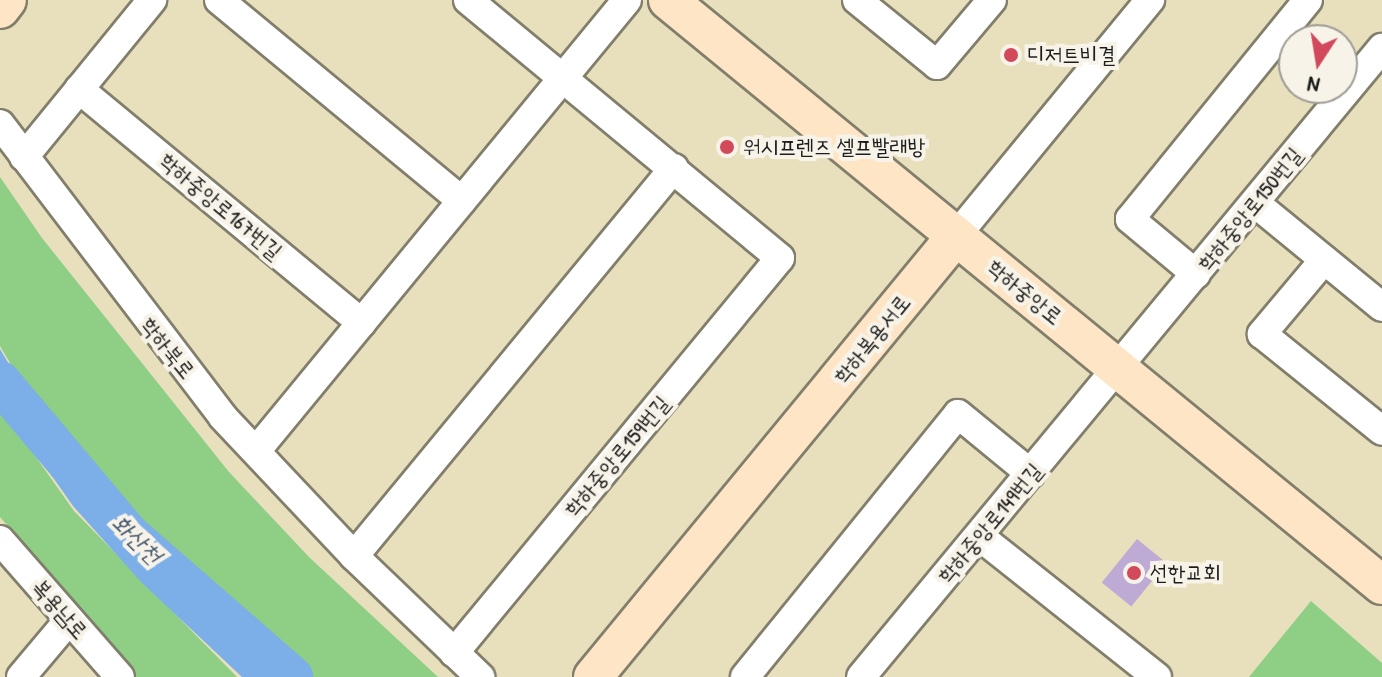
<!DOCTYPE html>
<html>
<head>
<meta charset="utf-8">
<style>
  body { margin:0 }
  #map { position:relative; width:1382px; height:677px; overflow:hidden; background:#e8e0bc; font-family:"Patrick Hand","Poor Story",sans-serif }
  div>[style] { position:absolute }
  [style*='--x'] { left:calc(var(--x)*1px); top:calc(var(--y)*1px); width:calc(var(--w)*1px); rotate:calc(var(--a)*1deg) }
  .green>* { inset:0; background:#8ece85 }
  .water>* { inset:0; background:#7caee8 }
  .river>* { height:42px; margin:-21px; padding:0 21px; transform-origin:21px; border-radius:21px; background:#7caee8 }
  .building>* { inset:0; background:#bdaad5; transform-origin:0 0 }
  .roads { filter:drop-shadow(2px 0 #827e6c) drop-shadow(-2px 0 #827e6c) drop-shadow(0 2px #827e6c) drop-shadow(0 -2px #827e6c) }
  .street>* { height:28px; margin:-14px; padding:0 14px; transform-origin:14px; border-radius:14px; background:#fff }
  .secondary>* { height:38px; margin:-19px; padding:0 19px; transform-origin:19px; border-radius:19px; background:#fde5c5 }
  .dots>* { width:22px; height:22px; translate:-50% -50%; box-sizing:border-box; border:4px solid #f7f3e8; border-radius:50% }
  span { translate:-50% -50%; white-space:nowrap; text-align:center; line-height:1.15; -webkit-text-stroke:8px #f7f3e8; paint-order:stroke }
  .poi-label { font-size:22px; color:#1c1c1c }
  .left { translate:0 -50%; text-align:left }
  .street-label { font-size:22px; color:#1c1c1c }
  .water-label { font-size:24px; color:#42566e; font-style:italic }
  .north { position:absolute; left:1278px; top:24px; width:80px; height:80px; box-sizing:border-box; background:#f7f3e8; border:2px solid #9f9d96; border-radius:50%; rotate:192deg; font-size:22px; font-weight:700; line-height:32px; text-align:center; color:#1c1c1c }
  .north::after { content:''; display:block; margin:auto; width:28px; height:36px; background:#d1495b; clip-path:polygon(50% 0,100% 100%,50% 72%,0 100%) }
</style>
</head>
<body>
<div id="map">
  <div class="green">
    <div style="clip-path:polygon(0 177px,42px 238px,229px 472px,309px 557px,438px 677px,292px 677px,129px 538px,57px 443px,0 346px)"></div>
    <div style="clip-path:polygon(0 406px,74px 511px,237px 677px,136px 677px,0 517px)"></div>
    <div style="clip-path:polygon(1311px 601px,1382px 663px,1382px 677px,1249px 677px)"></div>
  </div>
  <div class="water">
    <div style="clip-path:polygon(0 349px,61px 452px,129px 539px,291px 677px,242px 677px,142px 583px,73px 506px,0 402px)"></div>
  </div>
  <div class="river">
    <div style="--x:0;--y:382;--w:199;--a:49.9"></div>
    <div style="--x:128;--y:534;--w:218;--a:41.1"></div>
  </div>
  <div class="building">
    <div style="left:1137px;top:539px;width:38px;height:56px;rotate:39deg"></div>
  </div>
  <div class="roads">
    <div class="street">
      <div style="--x:219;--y:0;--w:315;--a:39.6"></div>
      <div style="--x:857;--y:0;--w:103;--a:39.1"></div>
      <div style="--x:937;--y:65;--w:85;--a:-49.8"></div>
      <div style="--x:79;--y:89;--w:367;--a:39.6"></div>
      <div style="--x:0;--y:124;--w:368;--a:52.7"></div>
      <div style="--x:223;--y:417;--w:191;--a:46.7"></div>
      <div style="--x:354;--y:556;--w:175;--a:43.8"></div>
      <div style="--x:24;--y:157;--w:203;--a:-50.8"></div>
      <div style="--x:1255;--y:203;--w:164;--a:39.3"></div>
      <div style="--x:956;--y:236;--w:306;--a:-50.6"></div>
      <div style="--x:1324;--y:260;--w:97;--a:130"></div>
      <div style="--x:1262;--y:334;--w:154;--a:38.9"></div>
      <div style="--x:1196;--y:274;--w:86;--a:-140.2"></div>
      <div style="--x:1130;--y:219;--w:282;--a:-50.9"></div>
      <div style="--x:256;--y:451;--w:584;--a:-50.56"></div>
      <div style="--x:979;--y:536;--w:227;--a:38.4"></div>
      <div style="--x:0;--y:540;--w:182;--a:48.8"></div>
      <div style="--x:354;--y:556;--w:503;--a:-50.49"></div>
      <div style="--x:454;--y:653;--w:512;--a:-50.47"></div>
      <div style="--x:780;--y:258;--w:405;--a:-140.4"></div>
      <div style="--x:21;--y:677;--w:75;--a:-49.9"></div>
      <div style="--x:745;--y:677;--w:338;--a:-51"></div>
      <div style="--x:958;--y:414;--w:94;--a:39.4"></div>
      <div style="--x:861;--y:677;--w:817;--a:-50.37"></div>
    </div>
    <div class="secondary">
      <div style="--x:668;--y:0;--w:923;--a:39.33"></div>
      <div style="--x:0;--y:9;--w:11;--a:-52"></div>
      <div style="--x:593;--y:677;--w:571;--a:-50.54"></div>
    </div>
  </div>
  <div class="dots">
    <div style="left:1011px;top:55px;background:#d1495b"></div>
    <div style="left:727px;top:147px;background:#d1495b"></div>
    <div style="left:1134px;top:573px;background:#d1495b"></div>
  </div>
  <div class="poi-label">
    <span class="left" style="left:1027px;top:55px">디저트비결</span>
    <span class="left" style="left:743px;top:147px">워시프렌즈 셀프빨래방</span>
    <span class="left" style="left:1150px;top:573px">선한교회</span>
  </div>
  <div class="street-label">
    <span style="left:221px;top:206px;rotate:40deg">학하중앙로167번길</span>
    <span style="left:1250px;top:209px;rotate:-51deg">학하중앙로150번길</span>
    <span style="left:1025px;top:292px;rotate:39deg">학하중앙로</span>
    <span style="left:872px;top:339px;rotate:-51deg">학하복용서로</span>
    <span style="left:168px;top:348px;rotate:51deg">학하북로</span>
    <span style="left:617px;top:456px;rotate:-50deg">학하중앙로159번길</span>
    <span style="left:990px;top:523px;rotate:-50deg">학하중앙로149번길</span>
    <span style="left:60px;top:609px;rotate:49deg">복용남로</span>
  </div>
  <div class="water-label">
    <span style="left:137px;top:539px;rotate:44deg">화산천</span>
  </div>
  <div class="north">N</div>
</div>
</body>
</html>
